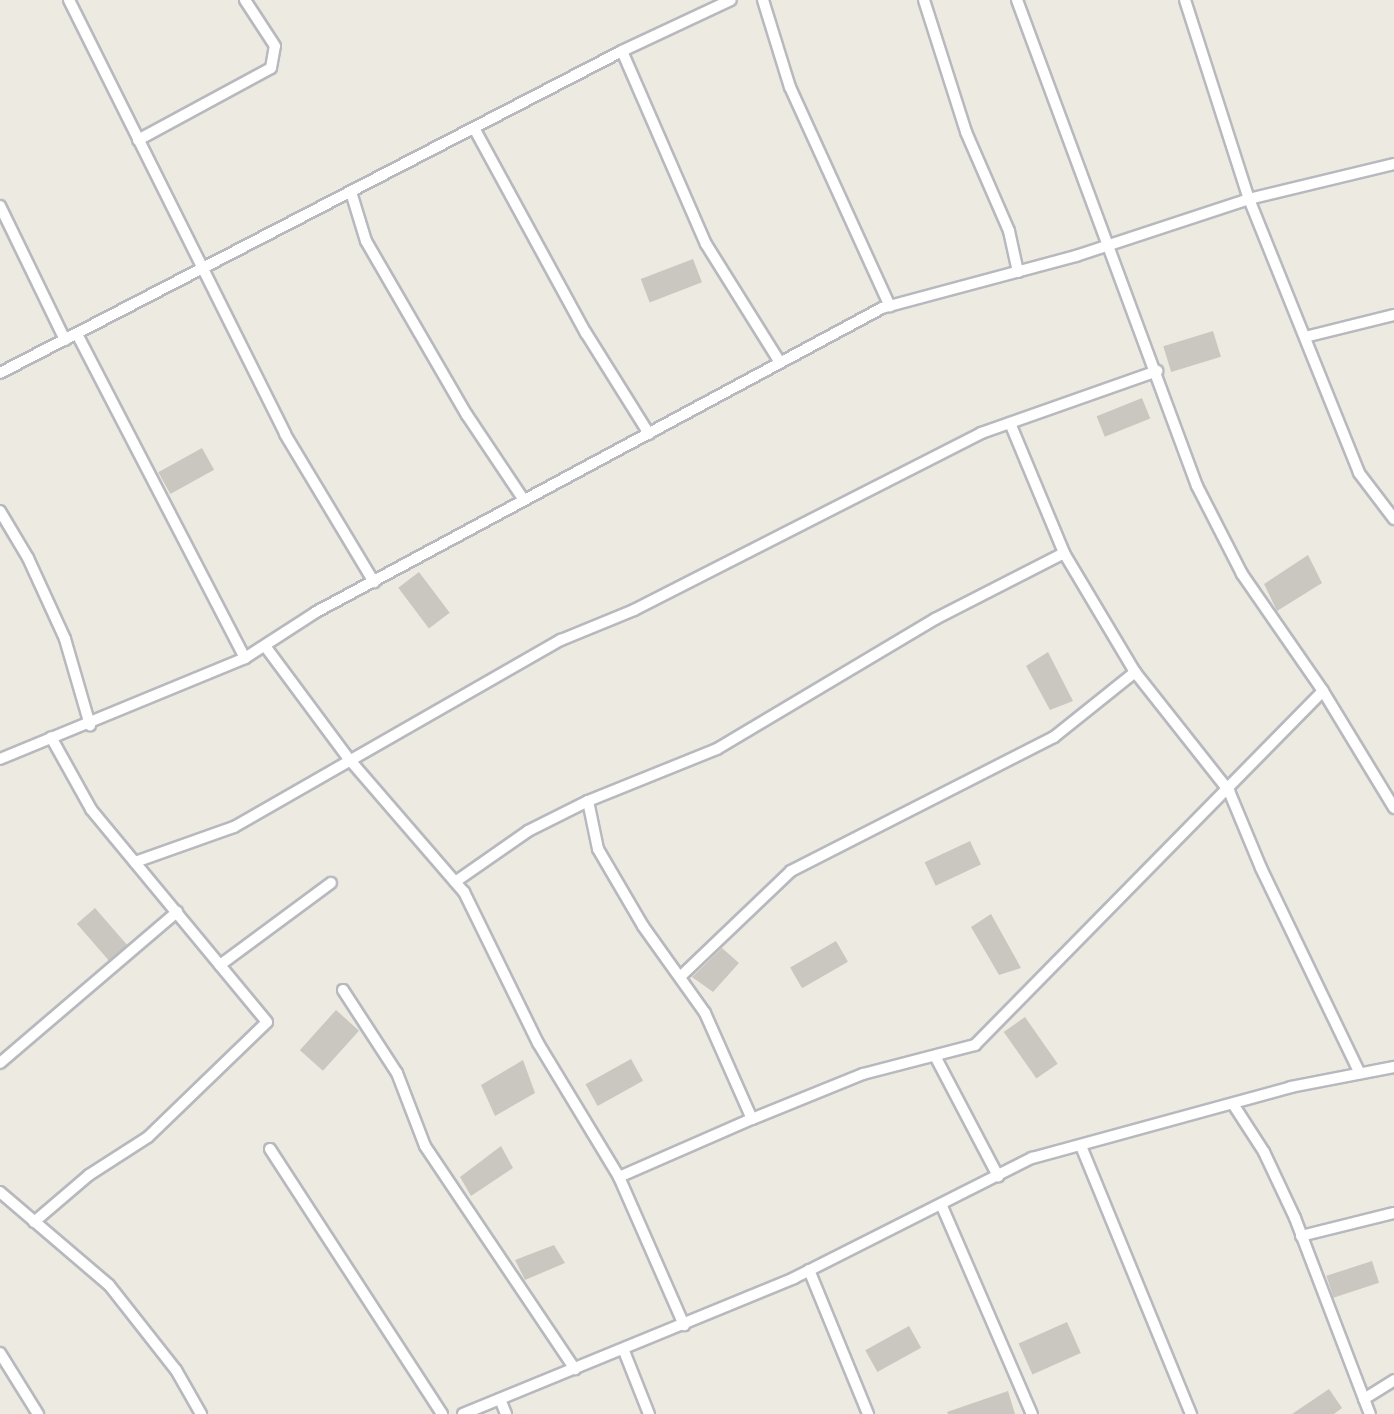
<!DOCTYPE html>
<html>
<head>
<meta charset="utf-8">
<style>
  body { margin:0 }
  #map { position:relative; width:1394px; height:1414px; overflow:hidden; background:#edebe1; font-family:"IBM Plex Sans",sans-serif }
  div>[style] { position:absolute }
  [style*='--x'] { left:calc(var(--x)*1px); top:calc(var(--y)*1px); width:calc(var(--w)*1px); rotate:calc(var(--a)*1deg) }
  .building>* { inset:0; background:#cac7c0; transform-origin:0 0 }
  .roads { filter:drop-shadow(2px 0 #b7b9be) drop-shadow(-2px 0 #b7b9be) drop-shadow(0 2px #b7b9be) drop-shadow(0 -2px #b7b9be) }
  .minor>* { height:10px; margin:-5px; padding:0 5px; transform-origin:5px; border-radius:5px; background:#fff }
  span { translate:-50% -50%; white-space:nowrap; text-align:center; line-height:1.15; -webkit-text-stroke:5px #fff; paint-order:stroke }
</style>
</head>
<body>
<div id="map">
  <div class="building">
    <div style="left:693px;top:259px;width:25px;height:56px;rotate:69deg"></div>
    <div style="left:1213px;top:331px;width:27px;height:52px;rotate:73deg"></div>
    <div style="left:1142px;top:398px;width:22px;height:49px;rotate:68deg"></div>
    <div style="left:202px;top:448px;width:25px;height:50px;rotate:61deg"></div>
    <div style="clip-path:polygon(1308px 555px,1322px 583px,1277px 611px,1264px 584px)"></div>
    <div style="left:419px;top:572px;width:51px;height:26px;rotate:53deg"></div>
    <div style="clip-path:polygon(1048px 652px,1073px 701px,1050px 710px,1026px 666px)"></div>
    <div style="left:970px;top:841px;width:26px;height:50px;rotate:65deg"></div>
    <div style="left:95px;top:908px;width:49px;height:24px;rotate:49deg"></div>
    <div style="clip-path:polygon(991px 914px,1021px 968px,999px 975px,971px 927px)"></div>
    <div style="left:836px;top:941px;width:24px;height:53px;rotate:60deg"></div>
    <div style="clip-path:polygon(722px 948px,739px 963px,713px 992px,692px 977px)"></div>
    <div style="left:336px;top:1010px;width:31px;height:54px;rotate:42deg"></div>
    <div style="left:1025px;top:1017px;width:57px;height:26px;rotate:55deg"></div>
    <div style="left:631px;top:1059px;width:25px;height:52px;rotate:61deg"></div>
    <div style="clip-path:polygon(523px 1060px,535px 1093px,495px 1116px,481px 1085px)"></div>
    <div style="clip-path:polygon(501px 1146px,513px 1168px,471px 1196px,460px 1177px)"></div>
    <div style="clip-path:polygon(554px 1245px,565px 1263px,525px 1280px,515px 1260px)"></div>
    <div style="left:1372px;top:1261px;width:23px;height:48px;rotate:72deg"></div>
    <div style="left:1067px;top:1322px;width:34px;height:53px;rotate:66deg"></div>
    <div style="left:909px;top:1326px;width:25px;height:50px;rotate:61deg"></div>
    <div style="clip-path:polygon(1329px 1389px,1342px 1408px,1334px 1414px,1292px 1414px)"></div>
    <div style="clip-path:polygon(1008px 1391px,1015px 1414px,948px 1414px,947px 1412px)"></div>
  </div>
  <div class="roads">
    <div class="minor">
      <div style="--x:69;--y:0;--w:485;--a:63.5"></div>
      <div style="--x:285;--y:434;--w:173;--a:59"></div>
      <div style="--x:763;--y:0;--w:91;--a:72.8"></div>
      <div style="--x:790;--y:87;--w:241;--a:65.5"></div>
      <div style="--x:924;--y:0;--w:139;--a:72.3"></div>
      <div style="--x:966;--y:132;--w:108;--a:66.5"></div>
      <div style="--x:1009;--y:231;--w:42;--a:77.6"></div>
      <div style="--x:1017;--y:0;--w:518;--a:69.68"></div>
      <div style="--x:1197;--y:486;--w:99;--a:62.9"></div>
      <div style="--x:1242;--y:574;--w:142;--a:55.3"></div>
      <div style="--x:1323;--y:691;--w:137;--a:58.7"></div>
      <div style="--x:1185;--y:0;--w:209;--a:72.2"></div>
      <div style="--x:1249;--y:199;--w:295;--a:68.1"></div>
      <div style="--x:1359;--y:473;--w:58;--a:52.7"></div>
      <div style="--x:622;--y:51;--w:210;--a:66.5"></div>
      <div style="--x:706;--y:244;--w:138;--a:58"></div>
      <div style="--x:474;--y:128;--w:234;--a:61.4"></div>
      <div style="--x:586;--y:333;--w:119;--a:58"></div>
      <div style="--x:138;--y:140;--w:151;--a:-28.4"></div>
      <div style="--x:271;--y:68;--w:22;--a:-80"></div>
      <div style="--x:275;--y:46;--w:55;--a:-123.1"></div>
      <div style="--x:351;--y:192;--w:51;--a:73"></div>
      <div style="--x:366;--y:241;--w:201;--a:59.9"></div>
      <div style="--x:467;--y:415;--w:102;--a:56.2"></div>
      <div style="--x:0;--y:206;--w:149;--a:64.1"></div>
      <div style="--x:77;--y:334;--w:365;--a:62.6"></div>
      <div style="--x:1305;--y:337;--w:92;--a:-13.9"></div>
      <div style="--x:0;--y:373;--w:700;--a:-27.37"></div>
      <div style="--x:622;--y:51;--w:120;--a:-25.1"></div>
      <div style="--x:1010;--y:423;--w:141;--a:67.4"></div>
      <div style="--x:0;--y:511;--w:55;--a:59.2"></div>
      <div style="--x:28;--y:558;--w:89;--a:65.4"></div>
      <div style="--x:65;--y:639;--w:90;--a:73.8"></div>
      <div style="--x:265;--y:646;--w:141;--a:53.4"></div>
      <div style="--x:349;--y:759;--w:176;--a:49.2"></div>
      <div style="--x:464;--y:892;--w:168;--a:63.9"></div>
      <div style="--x:538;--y:1043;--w:157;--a:58.8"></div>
      <div style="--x:619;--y:1177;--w:162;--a:66.3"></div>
      <div style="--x:0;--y:759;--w:265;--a:-22.4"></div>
      <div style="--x:245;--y:658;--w:85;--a:-32.9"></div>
      <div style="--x:316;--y:612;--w:642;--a:-28.24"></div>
      <div style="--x:882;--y:308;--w:201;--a:-15"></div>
      <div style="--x:1076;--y:256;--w:182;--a:-18.2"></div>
      <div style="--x:1249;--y:199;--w:149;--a:-13.6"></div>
      <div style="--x:588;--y:801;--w:49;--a:78.2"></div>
      <div style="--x:598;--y:849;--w:89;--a:59.7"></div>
      <div style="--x:643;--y:926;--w:107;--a:54.5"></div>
      <div style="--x:705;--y:1013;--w:116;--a:66.1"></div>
      <div style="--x:752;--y:1119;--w:120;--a:-22.1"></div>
      <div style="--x:863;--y:1074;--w:116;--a:-14.5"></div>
      <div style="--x:975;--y:1045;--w:496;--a:-45.5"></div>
      <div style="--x:135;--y:862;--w:105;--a:-19.5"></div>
      <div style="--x:234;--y:827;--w:377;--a:-29.8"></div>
      <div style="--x:561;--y:640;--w:79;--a:-22.3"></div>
      <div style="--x:634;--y:610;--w:390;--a:-27"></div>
      <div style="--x:981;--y:433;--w:187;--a:-19.4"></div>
      <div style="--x:455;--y:882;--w:89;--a:-34.9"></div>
      <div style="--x:528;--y:831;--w:67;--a:-26.6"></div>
      <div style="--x:588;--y:801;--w:139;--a:-22"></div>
      <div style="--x:717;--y:749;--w:254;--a:-30.8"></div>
      <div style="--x:935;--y:619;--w:145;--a:-27.1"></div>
      <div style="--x:1064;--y:553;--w:139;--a:59.2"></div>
      <div style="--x:1135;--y:672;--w:152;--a:51.7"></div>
      <div style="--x:1229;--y:791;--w:83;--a:67.4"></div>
      <div style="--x:1261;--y:868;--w:226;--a:64.3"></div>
      <div style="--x:220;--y:965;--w:138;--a:-36.5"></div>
      <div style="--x:680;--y:977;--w:153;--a:-43.7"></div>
      <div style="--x:791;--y:871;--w:295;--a:-27"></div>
      <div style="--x:1054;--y:737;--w:104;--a:-38.7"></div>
      <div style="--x:343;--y:990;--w:99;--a:57"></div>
      <div style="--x:397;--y:1073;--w:78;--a:69"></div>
      <div style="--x:425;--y:1146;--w:269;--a:56.1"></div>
      <div style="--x:935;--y:1056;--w:136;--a:62.3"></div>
      <div style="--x:0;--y:1063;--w:233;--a:-40.5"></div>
      <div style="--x:1233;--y:1104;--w:57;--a:57.1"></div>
      <div style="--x:1264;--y:1152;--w:73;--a:64.8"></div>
      <div style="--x:1295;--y:1218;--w:210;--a:69.1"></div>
      <div style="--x:1081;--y:1146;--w:290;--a:67.7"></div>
      <div style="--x:270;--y:1149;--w:316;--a:57"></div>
      <div style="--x:619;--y:1177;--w:145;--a:-23.6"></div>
      <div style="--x:0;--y:1192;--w:143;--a:40.5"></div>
      <div style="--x:109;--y:1285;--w:108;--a:51.8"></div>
      <div style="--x:176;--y:1370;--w:51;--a:60.4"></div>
      <div style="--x:941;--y:1204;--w:229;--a:66.6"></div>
      <div style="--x:34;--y:1222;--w:72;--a:-40.5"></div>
      <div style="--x:89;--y:1175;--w:70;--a:-32.8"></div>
      <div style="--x:148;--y:1137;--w:165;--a:-44"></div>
      <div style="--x:267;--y:1022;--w:276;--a:-129.6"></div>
      <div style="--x:91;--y:809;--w:82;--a:-119.1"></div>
      <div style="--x:1301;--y:1236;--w:96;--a:-13.9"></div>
      <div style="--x:809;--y:1270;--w:156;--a:67.7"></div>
      <div style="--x:624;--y:1351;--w:68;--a:68.4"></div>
      <div style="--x:0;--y:1353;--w:72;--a:58.1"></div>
      <div style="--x:500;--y:1399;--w:16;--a:68"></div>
      <div style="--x:1364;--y:1399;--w:36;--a:-32"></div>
      <div style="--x:463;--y:1414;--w:358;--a:-22.3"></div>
      <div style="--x:794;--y:1278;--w:267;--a:-26.8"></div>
      <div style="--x:1032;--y:1158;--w:269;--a:-15.3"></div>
      <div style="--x:1291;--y:1087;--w:105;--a:-11"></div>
    </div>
  </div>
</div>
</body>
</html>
